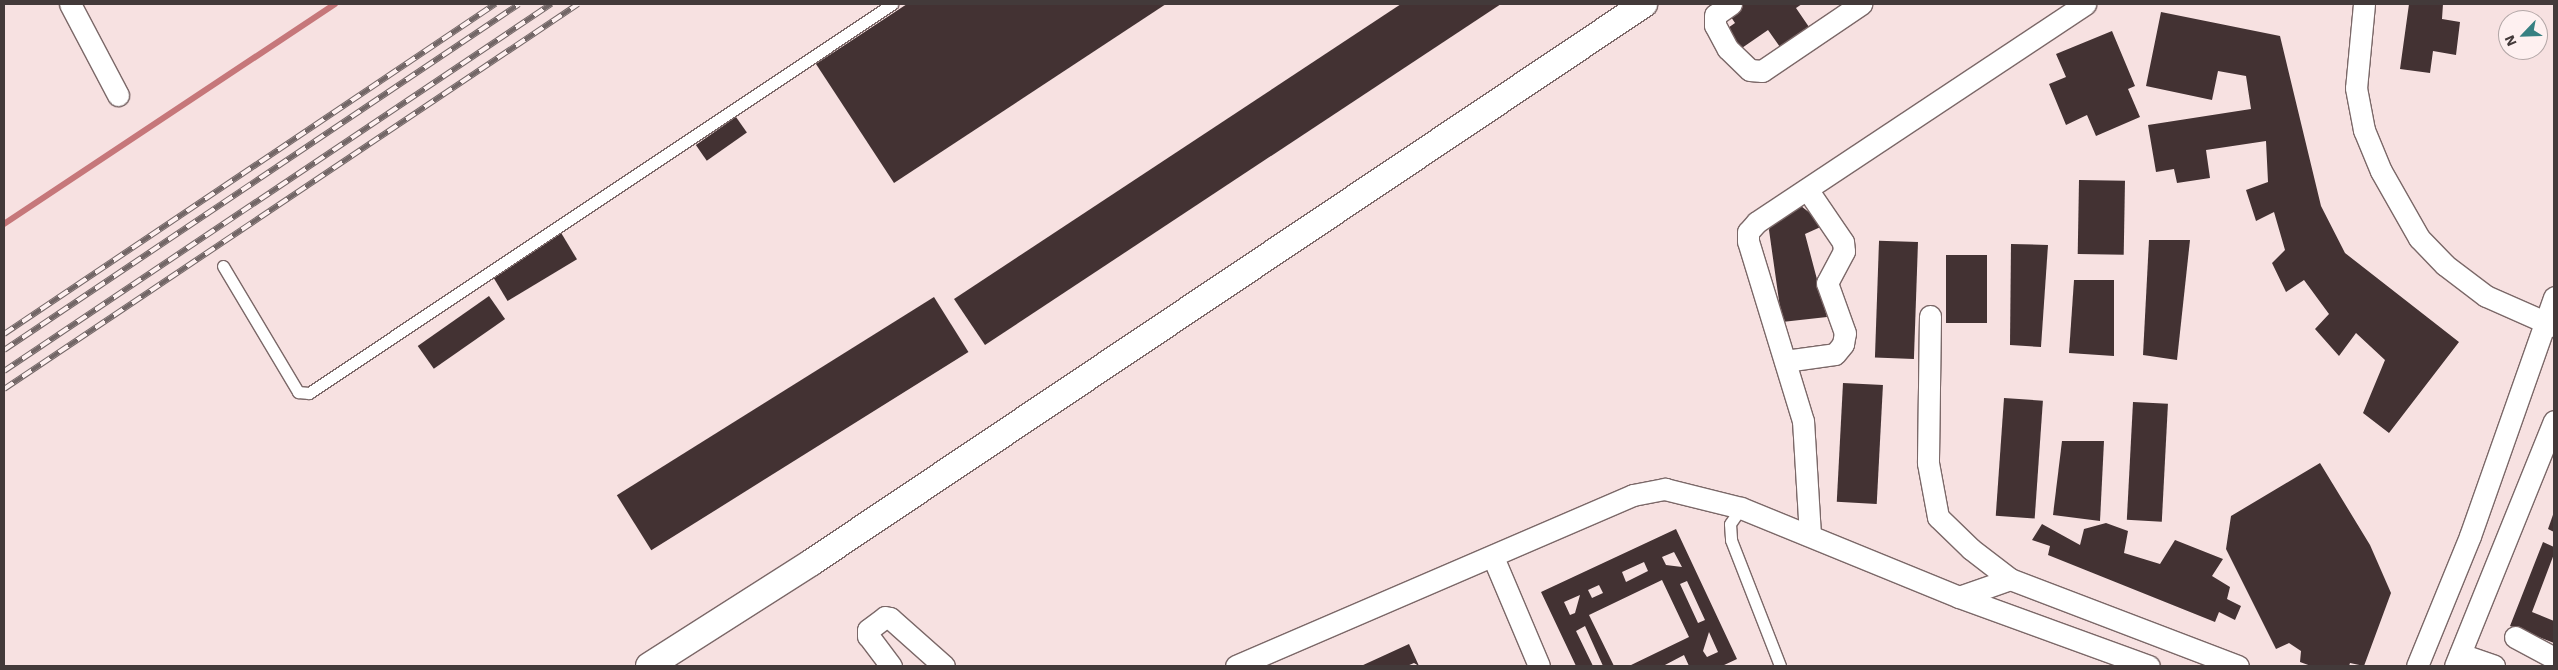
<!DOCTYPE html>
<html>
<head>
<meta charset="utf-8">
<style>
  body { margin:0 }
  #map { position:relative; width:2558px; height:670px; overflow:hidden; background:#f7e1e1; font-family:"Work Sans",sans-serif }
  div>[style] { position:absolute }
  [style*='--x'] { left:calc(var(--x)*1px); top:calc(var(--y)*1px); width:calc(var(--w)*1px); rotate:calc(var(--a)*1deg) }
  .stream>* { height:5.5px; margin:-2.75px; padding:0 2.75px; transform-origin:2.75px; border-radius:2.75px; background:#c6777a }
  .building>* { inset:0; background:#433233; transform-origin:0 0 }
  .roads { filter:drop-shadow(1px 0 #7b6868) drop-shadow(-1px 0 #7b6868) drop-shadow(0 1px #7b6868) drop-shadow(0 -1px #7b6868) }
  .service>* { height:11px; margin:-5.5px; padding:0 5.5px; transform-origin:5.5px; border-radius:5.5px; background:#fff }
  .minor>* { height:21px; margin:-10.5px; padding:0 10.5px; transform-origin:10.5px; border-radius:10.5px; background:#fff }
  .tertiary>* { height:26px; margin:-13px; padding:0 13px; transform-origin:13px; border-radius:13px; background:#fff }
  .rail>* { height:5.5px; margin-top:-2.75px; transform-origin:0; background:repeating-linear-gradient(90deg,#fef0f0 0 11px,#726666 0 22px); box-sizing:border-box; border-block:1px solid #726666 }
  span { translate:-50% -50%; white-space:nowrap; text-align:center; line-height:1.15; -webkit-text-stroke:5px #fef0f0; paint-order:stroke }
  .frame { position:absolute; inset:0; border:5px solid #433a3a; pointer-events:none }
  .north { position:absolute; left:2498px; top:10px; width:50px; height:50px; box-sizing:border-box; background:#fef0f0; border:1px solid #b3a7a7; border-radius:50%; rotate:246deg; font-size:14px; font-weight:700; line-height:20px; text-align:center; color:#433a3a }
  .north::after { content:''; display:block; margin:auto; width:18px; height:22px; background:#378082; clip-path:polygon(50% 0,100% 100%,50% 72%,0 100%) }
</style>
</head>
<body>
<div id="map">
  <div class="stream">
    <div style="--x:4;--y:224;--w:397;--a:-33.6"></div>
  </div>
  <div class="building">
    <div style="clip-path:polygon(907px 4px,1166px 4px,894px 183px,816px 64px)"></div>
    <div style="clip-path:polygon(1401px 4px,1501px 4px,985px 345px,954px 299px)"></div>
    <div style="clip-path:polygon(1744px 4px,1802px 4px,1796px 8px,1809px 27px,1780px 47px,1768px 30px,1739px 50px,1725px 30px,1735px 23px,1729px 14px)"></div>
    <div style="clip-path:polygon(2409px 4px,2443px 4px,2442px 19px,2460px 22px,2456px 55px,2433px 51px,2430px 73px,2400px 69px)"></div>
    <div style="clip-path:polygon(2161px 12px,2280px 36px,2321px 206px,2345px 253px,2459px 342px,2389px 433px,2363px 413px,2385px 360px,2356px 333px,2339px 356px,2315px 329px,2329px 314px,2304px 280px,2286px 292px,2272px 263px,2285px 250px,2274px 212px,2256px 221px,2246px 190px,2268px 182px,2266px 141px,2206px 150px,2210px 178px,2177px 183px,2174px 169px,2156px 172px,2148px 125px,2251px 109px,2246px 76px,2218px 71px,2212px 100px,2146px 86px)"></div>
    <div style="clip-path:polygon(2112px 31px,2135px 86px,2128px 89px,2140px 117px,2096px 136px,2087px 115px,2066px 125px,2049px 84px,2066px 77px,2056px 54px)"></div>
    <div style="left:736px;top:117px;width:19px;height:49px;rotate:55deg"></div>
    <div style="left:2079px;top:180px;width:46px;height:74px;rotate:1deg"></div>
    <div style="clip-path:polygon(1801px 206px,1825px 225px,1805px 234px,1827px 317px,1782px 322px,1769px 230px,1772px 221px)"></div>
    <div style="left:560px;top:231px;width:33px;height:81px;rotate:59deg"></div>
    <div style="clip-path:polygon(2149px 240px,2190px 240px,2177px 360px,2143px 355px)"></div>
    <div style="left:1918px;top:242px;width:117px;height:39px;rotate:92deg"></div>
    <div style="clip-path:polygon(2011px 244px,2048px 245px,2041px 347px,2010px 345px)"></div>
    <div style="left:1946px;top:255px;width:41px;height:68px"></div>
    <div style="clip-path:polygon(2074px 280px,2114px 280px,2114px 356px,2069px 353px)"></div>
    <div style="left:489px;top:296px;width:28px;height:87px;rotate:55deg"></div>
    <div style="left:934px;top:297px;width:65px;height:374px;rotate:58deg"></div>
    <div style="left:1843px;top:383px;width:40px;height:119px;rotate:3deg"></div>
    <div style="left:2004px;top:398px;width:39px;height:118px;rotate:4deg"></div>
    <div style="left:2133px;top:402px;width:35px;height:118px;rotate:3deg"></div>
    <div style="clip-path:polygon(2062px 441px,2104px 441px,2100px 521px,2053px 515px)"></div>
    <div style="clip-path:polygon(2320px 463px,2370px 545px,2391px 593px,2364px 666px,2350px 663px,2349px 666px,2311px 666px,2300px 662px,2301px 651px,2289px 643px,2276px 649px,2226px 549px,2231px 516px)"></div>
    <div style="clip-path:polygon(2554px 512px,2554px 532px,2548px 529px)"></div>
    <div style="clip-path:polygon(2106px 523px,2128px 531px,2124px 553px,2160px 564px,2175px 540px,2223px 559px,2212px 576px,2230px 587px,2227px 599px,2241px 606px,2235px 620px,2219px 612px,2215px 622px,2048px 555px,2050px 546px,2032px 540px,2042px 524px,2080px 545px,2084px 529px)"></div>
    <div style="clip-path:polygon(evenodd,1676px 529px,1737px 659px,1722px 666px,1689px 666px,1684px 655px,1663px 666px,1629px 666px,1689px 637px,1662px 580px,1589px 615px,1614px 666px,1603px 666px,1585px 626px,1576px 631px,1593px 666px,1576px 666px,1541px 592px,1676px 529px,1674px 552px,1682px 567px,1666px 565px,1662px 557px,1674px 552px,1676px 529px,1644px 562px,1648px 571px,1626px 582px,1622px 572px,1644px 562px,1676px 529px,1687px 581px,1705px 620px,1698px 623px,1680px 584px,1687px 581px,1676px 529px,1599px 585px,1603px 593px,1592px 598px,1588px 590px,1599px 585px,1676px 529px,1580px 595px,1575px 613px,1570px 615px,1564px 602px,1580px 595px,1676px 529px,1709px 632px,1718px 652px,1707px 657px,1703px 651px,1709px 632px)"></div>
    <div style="clip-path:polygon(2543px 542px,2554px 547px,2554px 554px,2532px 612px,2554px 621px,2554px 643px,2510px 626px)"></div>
    <div style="clip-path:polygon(1409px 644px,1419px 666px,1414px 663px,1407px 666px,1361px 666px)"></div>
  </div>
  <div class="roads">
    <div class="service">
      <div style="--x:223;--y:266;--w:147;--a:59.2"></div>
      <div style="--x:298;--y:392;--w:11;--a:5"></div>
      <div style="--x:309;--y:393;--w:701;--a:-33.71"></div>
      <div style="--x:1741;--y:508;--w:19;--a:125"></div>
      <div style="--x:1730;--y:524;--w:16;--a:86"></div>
      <div style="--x:1731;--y:540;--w:135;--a:68.7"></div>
    </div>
    <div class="minor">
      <div style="--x:70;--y:4;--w:103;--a:62.2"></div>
      <div style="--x:1731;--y:4;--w:19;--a:145"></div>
      <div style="--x:1715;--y:15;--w:10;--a:90"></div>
      <div style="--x:1715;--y:25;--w:27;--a:62"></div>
      <div style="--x:1728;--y:49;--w:30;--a:44"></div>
      <div style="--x:1750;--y:70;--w:12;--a:5"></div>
      <div style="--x:1762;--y:71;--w:120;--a:-34.1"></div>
      <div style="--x:2364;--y:4;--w:84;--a:95.4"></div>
      <div style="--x:2356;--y:88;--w:43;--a:79.2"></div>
      <div style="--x:2364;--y:130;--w:44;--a:67.5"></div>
      <div style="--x:2381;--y:171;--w:77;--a:60.4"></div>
      <div style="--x:2419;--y:238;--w:37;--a:46"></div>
      <div style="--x:2445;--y:265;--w:51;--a:37.1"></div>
      <div style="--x:2486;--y:296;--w:74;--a:23.8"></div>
      <div style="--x:1930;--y:316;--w:147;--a:90.8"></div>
      <div style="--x:1928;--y:463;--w:55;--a:79.5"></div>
      <div style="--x:1938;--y:517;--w:46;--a:44.1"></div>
      <div style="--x:1971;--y:549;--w:49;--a:37.6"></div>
      <div style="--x:2010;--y:579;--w:244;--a:20.9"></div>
      <div style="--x:1785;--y:361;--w:50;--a:-8"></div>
      <div style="--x:1835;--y:354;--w:13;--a:-51"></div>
      <div style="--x:1843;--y:344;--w:11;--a:-80"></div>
      <div style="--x:1845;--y:333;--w:53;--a:-109.8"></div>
      <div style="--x:1827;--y:283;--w:36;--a:-62"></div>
      <div style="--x:1844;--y:251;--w:9;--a:-96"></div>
      <div style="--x:1843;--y:242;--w:64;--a:-124.2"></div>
      <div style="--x:1810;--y:535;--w:114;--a:-93.5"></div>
      <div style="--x:1803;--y:421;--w:188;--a:-107"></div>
      <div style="--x:1748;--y:241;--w:9;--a:-90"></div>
      <div style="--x:1748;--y:232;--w:13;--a:-48"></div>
      <div style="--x:1757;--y:222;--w:394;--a:-33.6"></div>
      <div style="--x:1493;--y:557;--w:118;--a:67.1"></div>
      <div style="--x:1959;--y:597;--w:54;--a:-19.4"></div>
      <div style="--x:2515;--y:637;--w:44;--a:28.3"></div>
      <div style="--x:2460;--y:654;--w:36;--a:19"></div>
      <div style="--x:891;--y:666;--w:38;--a:-127"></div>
      <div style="--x:868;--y:636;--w:6;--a:-90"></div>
      <div style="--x:868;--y:630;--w:21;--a:-37"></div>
      <div style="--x:885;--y:617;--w:5;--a:11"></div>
      <div style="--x:890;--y:618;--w:72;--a:41.6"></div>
      <div style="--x:1236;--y:666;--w:432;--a:-23.3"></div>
      <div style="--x:1633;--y:495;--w:33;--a:-11"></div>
      <div style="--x:1665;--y:489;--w:78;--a:14"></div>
      <div style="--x:1741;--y:508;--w:235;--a:22.2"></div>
      <div style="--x:1959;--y:597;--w:202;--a:20"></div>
      <div style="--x:2417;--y:666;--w:140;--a:-67.8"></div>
      <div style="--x:2470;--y:536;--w:253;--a:-70.6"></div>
      <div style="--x:2455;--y:666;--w:264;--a:-68"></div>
    </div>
    <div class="tertiary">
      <div style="--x:649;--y:666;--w:193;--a:-32.5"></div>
      <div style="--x:812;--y:562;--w:1002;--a:-33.85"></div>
    </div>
  </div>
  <div class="rail">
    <div style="--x:4;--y:334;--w:592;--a:-33.9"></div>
    <div style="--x:4;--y:350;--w:620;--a:-33.89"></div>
    <div style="--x:4;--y:371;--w:659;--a:-33.86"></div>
    <div style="--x:4;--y:389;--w:691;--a:-33.85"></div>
  </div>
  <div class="frame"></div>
  <div class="north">N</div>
</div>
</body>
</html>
